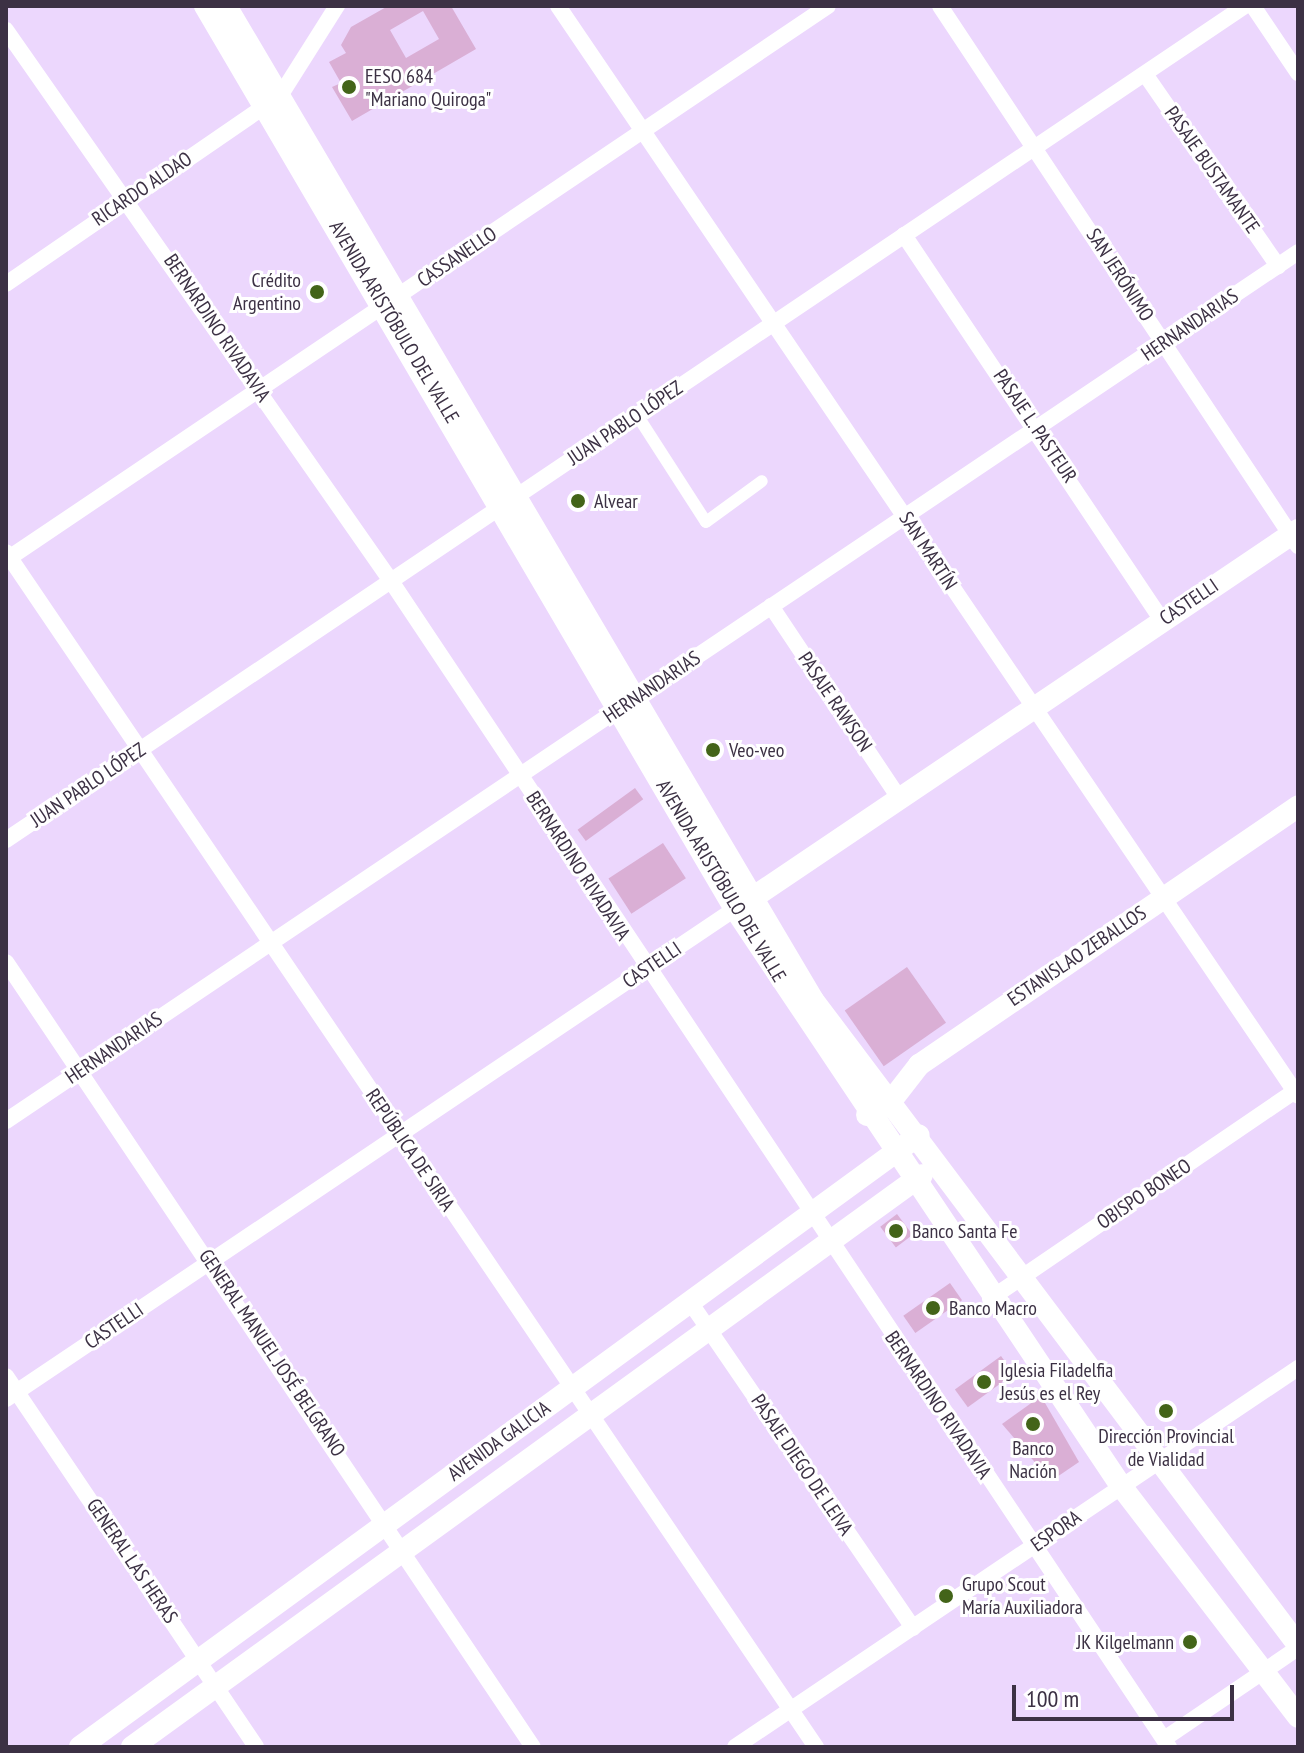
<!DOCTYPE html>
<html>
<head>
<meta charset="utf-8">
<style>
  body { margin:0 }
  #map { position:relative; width:1304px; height:1753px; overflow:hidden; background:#ecd7fd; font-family:"PT Sans Narrow",sans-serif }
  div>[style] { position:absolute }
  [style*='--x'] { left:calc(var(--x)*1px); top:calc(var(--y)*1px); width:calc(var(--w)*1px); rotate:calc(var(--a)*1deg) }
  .building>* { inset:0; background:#daafd5; transform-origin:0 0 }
  .pedestrian>* { height:12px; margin:-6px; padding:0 6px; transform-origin:6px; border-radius:6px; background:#fff }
  .minor>* { height:16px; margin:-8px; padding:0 8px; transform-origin:8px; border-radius:8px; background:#fff }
  .secondary>* { height:22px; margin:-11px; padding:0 11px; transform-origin:11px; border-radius:11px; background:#fff }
  .dots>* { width:22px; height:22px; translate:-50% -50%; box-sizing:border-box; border:4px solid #fff; border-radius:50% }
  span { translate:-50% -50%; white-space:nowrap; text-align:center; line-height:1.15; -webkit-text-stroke:6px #fff; paint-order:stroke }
  .poi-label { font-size:20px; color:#3c3144 }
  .left { translate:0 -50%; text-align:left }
  .right { translate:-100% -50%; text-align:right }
  .street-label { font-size:20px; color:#3c3144 }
  .frame { position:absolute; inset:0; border:8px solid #3c3144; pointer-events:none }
  .scale { position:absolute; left:1012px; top:1685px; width:222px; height:36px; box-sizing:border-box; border:4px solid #3c3144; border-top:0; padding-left:10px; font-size:24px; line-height:28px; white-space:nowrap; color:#3c3144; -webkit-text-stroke:6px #fff; paint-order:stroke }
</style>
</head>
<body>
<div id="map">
  <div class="building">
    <div style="clip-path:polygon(evenodd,388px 6px,451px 6px,476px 49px,352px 121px,332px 87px,341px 83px,329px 62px,346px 53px,341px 45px,351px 27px,388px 6px,423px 11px,439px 39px,406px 58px,390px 30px,423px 11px)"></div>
    <div style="left:635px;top:788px;width:14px;height:71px;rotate:54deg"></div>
    <div style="left:663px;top:843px;width:42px;height:65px;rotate:57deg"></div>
    <div style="left:907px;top:967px;width:68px;height:76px;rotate:55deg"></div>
    <div style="left:897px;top:1214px;width:26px;height:21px;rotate:53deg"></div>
    <div style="left:950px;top:1283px;width:21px;height:57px;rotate:55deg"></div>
    <div style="left:1001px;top:1356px;width:22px;height:57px;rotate:54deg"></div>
    <div style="clip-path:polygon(1041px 1396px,1079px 1462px,1051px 1481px,1002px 1424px)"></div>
  </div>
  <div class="pedestrian">
    <div style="--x:637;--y:415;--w:127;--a:57.2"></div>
    <div style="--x:706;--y:522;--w:69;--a:-36.2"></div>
  </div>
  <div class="minor">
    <div style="--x:558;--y:6;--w:1317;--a:55.83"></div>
    <div style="--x:940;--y:6;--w:648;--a:56.46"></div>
    <div style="--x:1253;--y:6;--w:81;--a:56.1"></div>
    <div style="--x:6;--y:30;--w:672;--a:55.06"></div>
    <div style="--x:391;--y:581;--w:1402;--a:56.29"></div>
    <div style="--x:1145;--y:74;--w:234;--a:55.3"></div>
    <div style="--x:904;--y:235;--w:463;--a:56.2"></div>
    <div style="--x:6;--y:284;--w:332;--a:-34.5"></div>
    <div style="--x:280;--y:96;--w:107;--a:-57.7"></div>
    <div style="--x:6;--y:552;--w:1444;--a:55.87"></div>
    <div style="--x:6;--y:560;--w:991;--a:-33.98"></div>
    <div style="--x:771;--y:606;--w:231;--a:56.3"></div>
    <div style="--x:6;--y:840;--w:1494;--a:-33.95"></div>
    <div style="--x:6;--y:962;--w:945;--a:56.13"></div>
    <div style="--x:6;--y:1121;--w:1557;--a:-33.92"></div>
    <div style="--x:990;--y:1299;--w:373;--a:-34.3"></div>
    <div style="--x:690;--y:1302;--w:395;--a:55.6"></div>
    <div style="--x:6;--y:1376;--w:447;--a:56"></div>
    <div style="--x:6;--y:1399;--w:878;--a:-33.91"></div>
    <div style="--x:1164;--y:1739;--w:162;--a:-34.2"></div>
    <div style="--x:735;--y:1747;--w:679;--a:-33.95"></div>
  </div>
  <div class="secondary">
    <div style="--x:205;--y:6;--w:1047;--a:59.59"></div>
    <div style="--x:735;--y:909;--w:694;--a:56.22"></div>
    <div style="--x:1121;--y:1486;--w:291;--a:52.5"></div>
    <div style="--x:226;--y:6;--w:1154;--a:59.44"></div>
    <div style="--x:813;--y:1000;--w:807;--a:53.06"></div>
    <div style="--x:739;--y:907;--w:674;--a:-34"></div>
    <div style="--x:867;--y:1115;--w:23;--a:-25"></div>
    <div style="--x:888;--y:1105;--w:51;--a:-52.2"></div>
    <div style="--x:919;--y:1065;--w:459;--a:-34.3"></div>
    <div style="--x:80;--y:1747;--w:1038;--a:-36.11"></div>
    <div style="--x:132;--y:1747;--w:975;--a:-35.91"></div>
  </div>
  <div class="dots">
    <div style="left:349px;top:87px;background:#436419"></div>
    <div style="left:317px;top:292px;background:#436419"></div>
    <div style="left:578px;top:501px;background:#436419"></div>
    <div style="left:713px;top:750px;background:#436419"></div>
    <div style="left:896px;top:1231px;background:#436419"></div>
    <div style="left:933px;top:1308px;background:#436419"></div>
    <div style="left:984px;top:1382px;background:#436419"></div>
    <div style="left:1166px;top:1411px;background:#436419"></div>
    <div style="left:1033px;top:1424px;background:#436419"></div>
    <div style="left:946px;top:1596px;background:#436419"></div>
    <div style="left:1190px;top:1642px;background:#436419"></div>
  </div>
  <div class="poi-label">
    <span class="left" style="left:365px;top:88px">EESO 684<br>"Mariano Quiroga"</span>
    <span class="right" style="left:301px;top:292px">Crédito<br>Argentino</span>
    <span class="left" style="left:594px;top:501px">Alvear</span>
    <span class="left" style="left:729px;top:750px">Veo-veo</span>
    <span class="left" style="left:912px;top:1231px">Banco Santa Fe</span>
    <span class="left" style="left:949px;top:1308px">Banco Macro</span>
    <span class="left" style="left:1000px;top:1382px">Iglesia Filadelfia<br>Jesús es el Rey</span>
    <span style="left:1166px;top:1448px">Dirección Provincial<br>de Vialidad</span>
    <span style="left:1033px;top:1460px">Banco<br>Nación</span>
    <span class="left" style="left:962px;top:1596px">Grupo Scout<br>María Auxiliadora</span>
    <span class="right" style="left:1174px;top:1642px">JK Kilgelmann</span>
  </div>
  <div class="street-label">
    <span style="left:1212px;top:170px;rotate:55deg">PASAJE BUSTAMANTE</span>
    <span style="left:142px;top:189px;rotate:-34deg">RICARDO ALDAO</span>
    <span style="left:457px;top:257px;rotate:-34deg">CASSANELLO</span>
    <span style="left:1120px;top:275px;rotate:57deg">SAN JERÓNIMO</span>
    <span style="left:394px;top:322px;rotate:59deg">AVENIDA ARISTÓBULO DEL VALLE</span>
    <span style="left:1190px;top:325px;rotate:-34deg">HERNANDARIAS</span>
    <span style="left:217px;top:328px;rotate:56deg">BERNARDINO RIVADAVIA</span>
    <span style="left:625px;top:423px;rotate:-34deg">JUAN PABLO LÓPEZ</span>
    <span style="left:1035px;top:426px;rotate:56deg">PASAJE L. PASTEUR</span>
    <span style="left:928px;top:551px;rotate:57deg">SAN MARTÍN</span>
    <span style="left:1189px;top:602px;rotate:-34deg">CASTELLI</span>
    <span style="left:652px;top:687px;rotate:-34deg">HERNANDARIAS</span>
    <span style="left:835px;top:702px;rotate:56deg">PASAJE RAWSON</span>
    <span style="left:88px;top:785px;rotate:-34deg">JUAN PABLO LÓPEZ</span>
    <span style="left:578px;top:866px;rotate:57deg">BERNARDINO RIVADAVIA</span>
    <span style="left:721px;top:881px;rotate:59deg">AVENIDA ARISTÓBULO DEL VALLE</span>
    <span style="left:1077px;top:956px;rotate:-34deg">ESTANISLAO ZEBALLOS</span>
    <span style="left:652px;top:965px;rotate:-34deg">CASTELLI</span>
    <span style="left:114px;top:1048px;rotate:-34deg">HERNANDARIAS</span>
    <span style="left:410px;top:1150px;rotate:56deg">REPÚBLICA DE SIRIA</span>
    <span style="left:1144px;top:1194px;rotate:-34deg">OBISPO BONEO</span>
    <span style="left:114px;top:1326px;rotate:-34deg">CASTELLI</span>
    <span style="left:272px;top:1353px;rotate:56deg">GENERAL MANUEL JOSÉ BELGRANO</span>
    <span style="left:938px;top:1405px;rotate:56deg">BERNARDINO RIVADAVIA</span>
    <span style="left:499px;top:1441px;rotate:-36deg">AVENIDA GALICIA</span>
    <span style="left:802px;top:1465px;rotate:56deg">PASAJE DIEGO DE LEIVA</span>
    <span style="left:1056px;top:1531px;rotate:-35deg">ESPORA</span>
    <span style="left:132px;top:1561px;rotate:56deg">GENERAL LAS HERAS</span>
  </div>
  <div class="frame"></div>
  <div class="scale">100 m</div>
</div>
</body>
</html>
